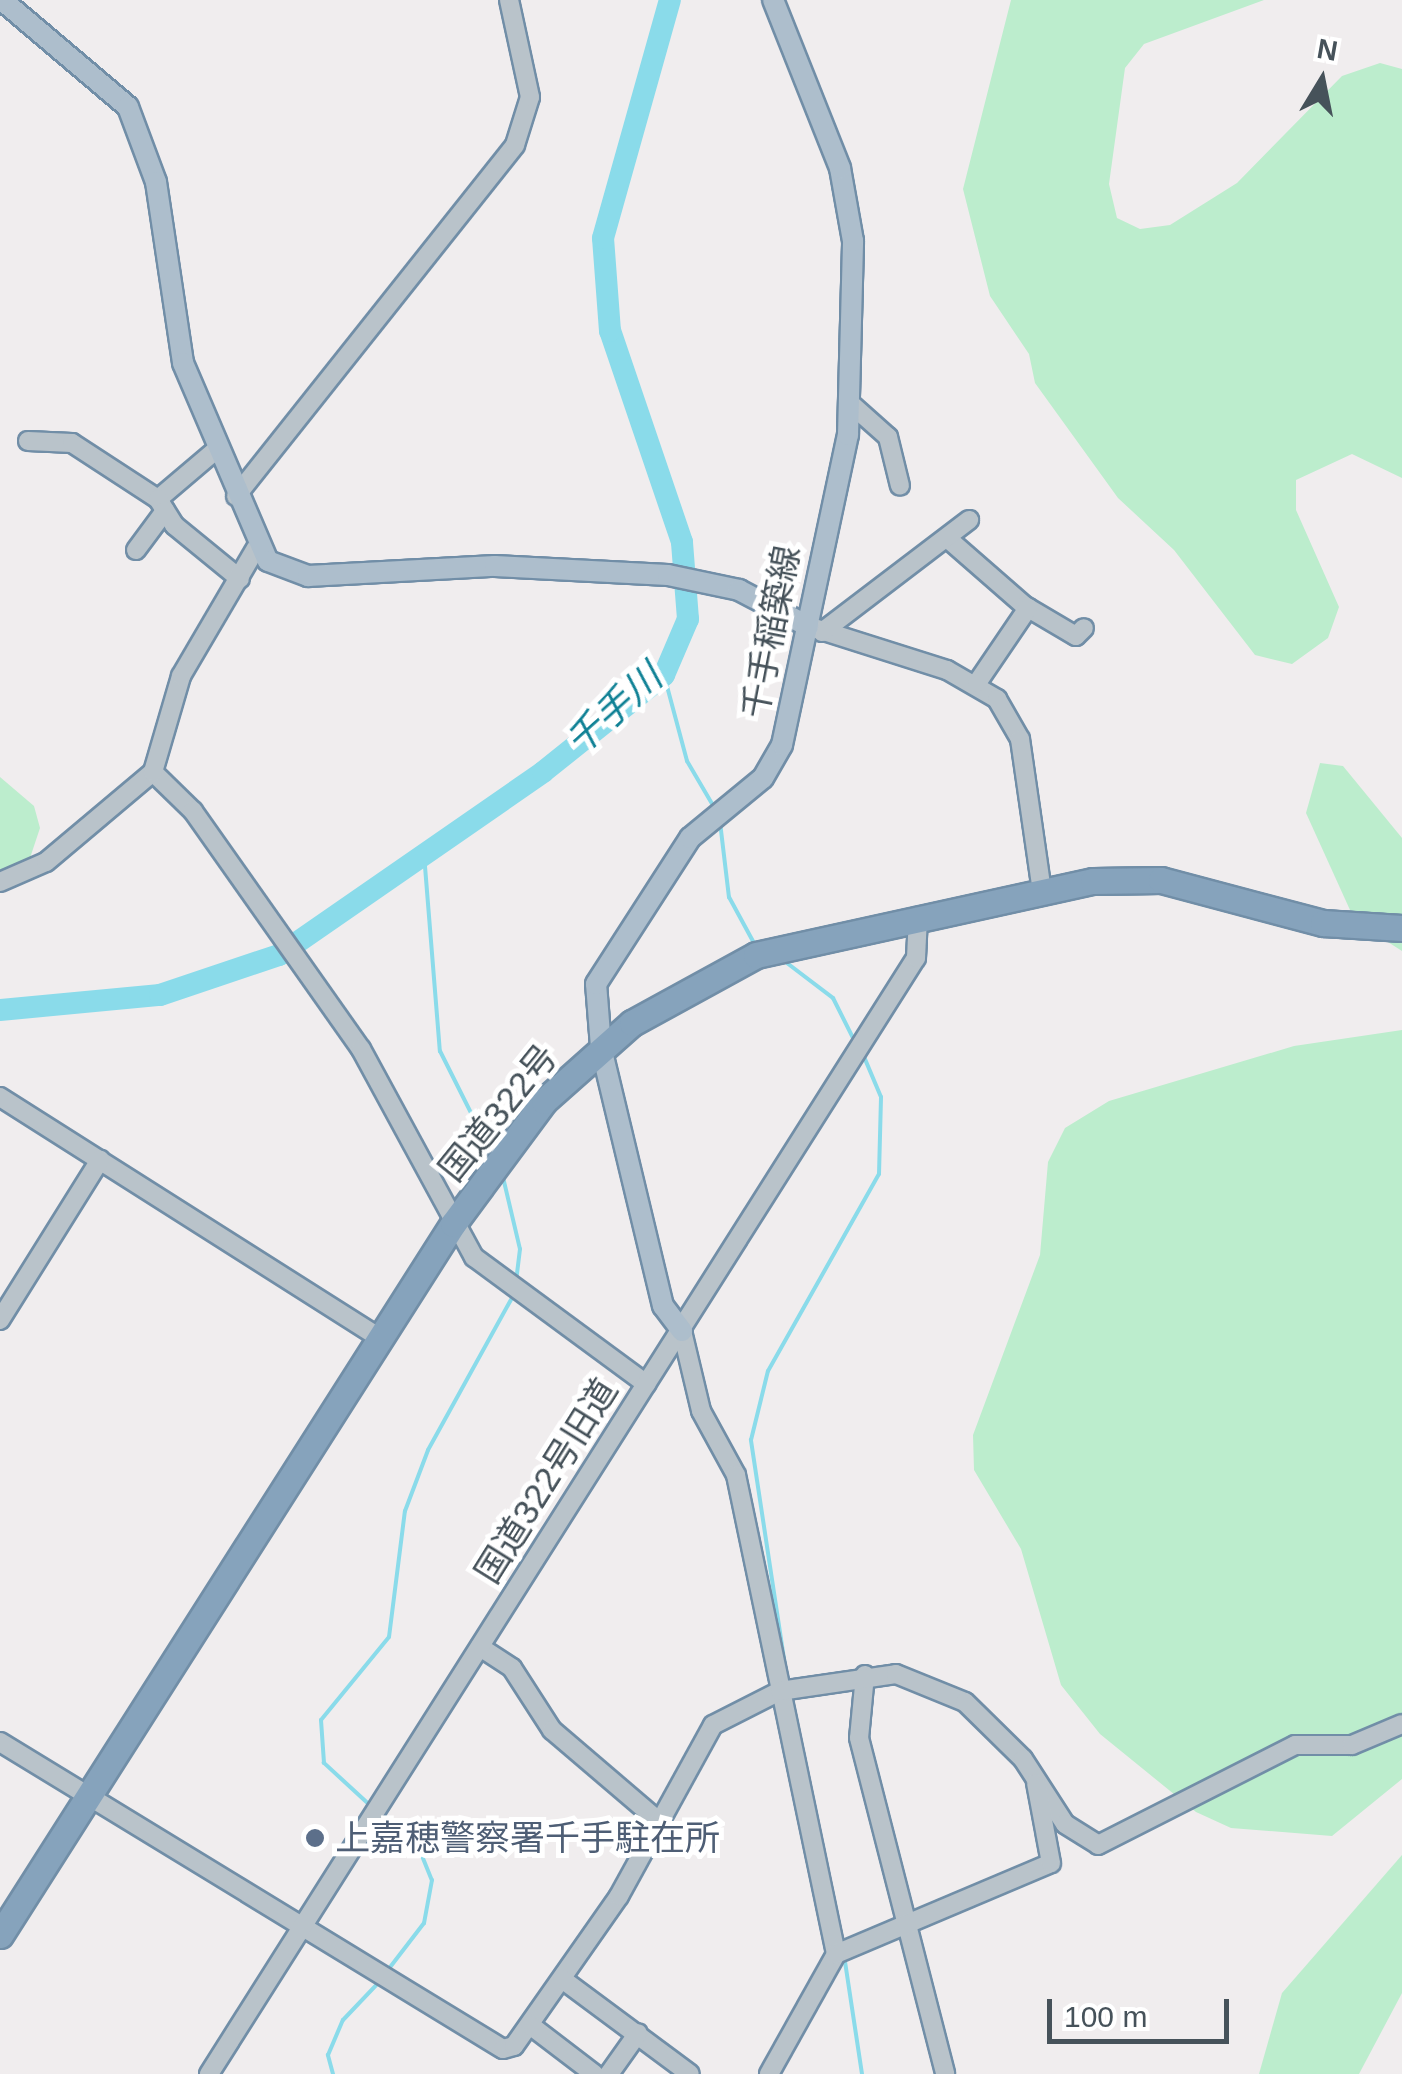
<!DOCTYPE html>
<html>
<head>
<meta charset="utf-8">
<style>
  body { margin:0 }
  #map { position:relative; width:1402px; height:2074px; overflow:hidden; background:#f0edee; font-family:Helvetica,"Noto Sans JP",sans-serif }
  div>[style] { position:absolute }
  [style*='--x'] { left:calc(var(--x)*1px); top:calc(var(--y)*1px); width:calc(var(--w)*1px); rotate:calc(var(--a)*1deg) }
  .green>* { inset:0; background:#bcedcd }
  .stream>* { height:4px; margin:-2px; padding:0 2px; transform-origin:2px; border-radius:2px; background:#8adbea }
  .river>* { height:22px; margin:-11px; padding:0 11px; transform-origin:11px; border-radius:11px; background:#8adbea }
  .roads { filter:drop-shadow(2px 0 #718ea7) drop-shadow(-2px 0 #718ea7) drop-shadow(0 2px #718ea7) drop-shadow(0 -2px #718ea7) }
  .minor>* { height:18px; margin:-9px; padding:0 9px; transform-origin:9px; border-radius:9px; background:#b9c3ca }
  .major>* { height:20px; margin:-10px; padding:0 10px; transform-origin:10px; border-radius:10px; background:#adbecc }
  .highway>* { height:25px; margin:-12.5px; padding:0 12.5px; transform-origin:12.5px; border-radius:12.5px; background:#86a3bc }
  .dots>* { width:28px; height:28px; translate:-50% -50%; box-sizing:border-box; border:5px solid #fff; border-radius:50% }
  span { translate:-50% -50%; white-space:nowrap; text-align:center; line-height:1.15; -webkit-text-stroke:10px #fff; paint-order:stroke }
  .street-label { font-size:35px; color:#46525a }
  .service-label { font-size:35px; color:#4e5e75 }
  .left { translate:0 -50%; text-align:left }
  .water-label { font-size:38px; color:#0f8195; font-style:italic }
  .north { position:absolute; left:1272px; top:30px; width:100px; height:100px; -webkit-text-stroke:8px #fff; paint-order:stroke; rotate:10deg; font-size:28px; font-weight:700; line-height:40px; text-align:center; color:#46525a }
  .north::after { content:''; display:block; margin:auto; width:35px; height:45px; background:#46525a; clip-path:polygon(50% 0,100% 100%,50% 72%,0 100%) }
  .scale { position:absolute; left:1047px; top:1999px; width:182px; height:45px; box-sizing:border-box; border:5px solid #46525a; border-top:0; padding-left:12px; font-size:30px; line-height:35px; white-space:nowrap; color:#46525a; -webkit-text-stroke:8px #fff; paint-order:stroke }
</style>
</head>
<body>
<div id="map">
  <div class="green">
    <div style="clip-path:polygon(1011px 0,1264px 0,1144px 44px,1125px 68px,1109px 184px,1117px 218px,1140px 229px,1170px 225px,1237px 183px,1342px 76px,1380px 63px,1402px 69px,1402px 478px,1352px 454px,1296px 480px,1296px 510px,1339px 607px,1328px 638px,1292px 664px,1255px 655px,1174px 550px,1118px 498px,1035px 383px,1029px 354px,990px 296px,963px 189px)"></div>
    <div style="clip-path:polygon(1320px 763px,1343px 766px,1402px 838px,1402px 951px,1355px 921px,1306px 813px)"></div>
    <div style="clip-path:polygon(0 777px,34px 806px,40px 828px,30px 858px,0 873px)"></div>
    <div style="clip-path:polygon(1402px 1030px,1402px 1779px,1332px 1836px,1231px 1828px,1196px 1812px,1100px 1734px,1061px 1685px,1021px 1549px,974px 1470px,973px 1435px,1040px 1255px,1048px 1162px,1065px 1128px,1109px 1101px,1294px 1046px)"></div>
    <div style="clip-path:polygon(1402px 1855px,1402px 1993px,1359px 2074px,1259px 2074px,1282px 1993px)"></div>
  </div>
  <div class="stream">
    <div style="--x:664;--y:675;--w:89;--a:75"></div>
    <div style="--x:687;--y:761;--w:56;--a:59.7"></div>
    <div style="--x:720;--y:822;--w:76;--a:83.2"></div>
    <div style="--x:729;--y:897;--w:52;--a:61.5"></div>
    <div style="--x:424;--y:854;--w:198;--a:85.4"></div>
    <div style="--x:440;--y:1051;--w:119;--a:63.4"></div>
    <div style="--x:783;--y:960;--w:63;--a:37.2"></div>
    <div style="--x:833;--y:998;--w:51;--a:63.4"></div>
    <div style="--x:502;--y:1173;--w:78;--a:76.7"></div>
    <div style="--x:520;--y:1249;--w:32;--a:97"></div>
    <div style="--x:786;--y:1672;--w:235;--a:-98.6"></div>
    <div style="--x:751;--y:1440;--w:71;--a:-76.2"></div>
    <div style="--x:768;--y:1371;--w:226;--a:-60.6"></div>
    <div style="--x:879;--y:1174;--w:77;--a:-88.5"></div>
    <div style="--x:881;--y:1097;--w:49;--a:-112.9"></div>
    <div style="--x:804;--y:1759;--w:176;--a:78.2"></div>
    <div style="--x:373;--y:1808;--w:67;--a:-137.4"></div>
    <div style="--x:324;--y:1763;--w:43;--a:-94"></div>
    <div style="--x:321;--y:1720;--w:107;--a:-50.7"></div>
    <div style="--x:389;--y:1637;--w:127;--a:-82.8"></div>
    <div style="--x:405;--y:1511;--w:65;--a:-69.3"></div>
    <div style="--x:428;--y:1450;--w:176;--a:-61.1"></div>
    <div style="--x:381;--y:1813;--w:50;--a:41.7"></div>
    <div style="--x:418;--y:1846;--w:37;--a:68"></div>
    <div style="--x:432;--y:1880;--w:44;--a:100.5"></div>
    <div style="--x:424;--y:1923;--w:59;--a:127.5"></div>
    <div style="--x:844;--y:1955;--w:120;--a:81.4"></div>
    <div style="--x:333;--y:2074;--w:20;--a:-105"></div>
    <div style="--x:328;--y:2055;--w:38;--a:-67"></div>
    <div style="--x:343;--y:2020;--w:52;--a:-46.5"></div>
  </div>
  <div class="river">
    <div style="--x:0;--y:1010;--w:161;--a:-5.4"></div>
    <div style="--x:160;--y:995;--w:126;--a:-18.6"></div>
    <div style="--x:279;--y:955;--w:321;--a:-34.7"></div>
    <div style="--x:543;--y:772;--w:155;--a:-38.7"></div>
    <div style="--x:664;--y:675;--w:61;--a:-66.8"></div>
    <div style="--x:688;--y:619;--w:77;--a:-94.5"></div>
    <div style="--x:682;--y:542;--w:223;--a:-108.8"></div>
    <div style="--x:610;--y:331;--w:93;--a:-94.3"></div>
    <div style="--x:603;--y:238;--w:247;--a:-74.3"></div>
  </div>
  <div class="roads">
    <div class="minor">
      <div style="--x:852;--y:405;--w:48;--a:41.6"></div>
      <div style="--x:888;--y:437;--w:50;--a:76.2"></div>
      <div style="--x:28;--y:441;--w:44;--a:2.6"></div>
      <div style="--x:72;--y:443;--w:103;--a:33.1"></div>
      <div style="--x:217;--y:449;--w:77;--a:139.7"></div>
      <div style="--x:158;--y:499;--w:31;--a:58"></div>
      <div style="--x:174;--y:525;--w:85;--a:39.3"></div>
      <div style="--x:236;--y:496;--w:448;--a:-51.5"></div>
      <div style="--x:515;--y:145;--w:50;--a:-72.6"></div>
      <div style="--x:530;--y:97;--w:99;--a:-102.2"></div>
      <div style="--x:947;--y:538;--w:103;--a:41.1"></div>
      <div style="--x:1025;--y:606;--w:59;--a:30.5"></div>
      <div style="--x:1076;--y:636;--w:11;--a:-45"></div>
      <div style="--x:136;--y:550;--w:49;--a:-53.4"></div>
      <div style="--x:808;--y:626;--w:146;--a:17.6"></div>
      <div style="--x:947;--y:670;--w:58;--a:30.1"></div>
      <div style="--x:997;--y:699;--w:46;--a:60.1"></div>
      <div style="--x:1020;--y:739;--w:154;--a:81.8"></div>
      <div style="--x:822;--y:632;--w:185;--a:-37.3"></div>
      <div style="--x:977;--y:683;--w:91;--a:-55.8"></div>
      <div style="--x:153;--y:772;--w:56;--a:44.3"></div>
      <div style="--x:193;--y:811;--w:291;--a:54.8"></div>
      <div style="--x:361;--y:1049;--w:237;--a:61.5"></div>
      <div style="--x:474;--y:1257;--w:214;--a:36.4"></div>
      <div style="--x:0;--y:882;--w:50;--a:-23.5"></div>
      <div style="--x:46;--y:862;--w:140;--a:-40.1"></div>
      <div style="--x:153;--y:772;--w:100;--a:-73.7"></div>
      <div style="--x:181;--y:676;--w:148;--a:-59.6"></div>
      <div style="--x:0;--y:1097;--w:451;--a:32.4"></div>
      <div style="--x:0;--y:1320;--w:189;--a:-58"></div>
      <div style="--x:682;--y:1331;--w:82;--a:76.6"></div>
      <div style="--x:701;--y:1411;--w:73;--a:61.3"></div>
      <div style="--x:736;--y:1475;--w:489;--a:78.2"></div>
      <div style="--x:480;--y:1647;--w:38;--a:33"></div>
      <div style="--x:512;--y:1668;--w:74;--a:57.2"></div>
      <div style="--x:552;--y:1730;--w:135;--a:40.5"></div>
      <div style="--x:865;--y:1675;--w:63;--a:95.4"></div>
      <div style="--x:859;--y:1738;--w:347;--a:75.6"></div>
      <div style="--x:0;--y:1742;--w:589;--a:31.4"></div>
      <div style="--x:503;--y:2049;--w:11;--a:-15"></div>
      <div style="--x:514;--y:2046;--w:183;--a:-55"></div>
      <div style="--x:619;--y:1896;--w:195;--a:-61.2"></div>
      <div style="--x:713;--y:1725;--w:75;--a:-26.9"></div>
      <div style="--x:780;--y:1691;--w:117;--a:-8.3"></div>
      <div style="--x:896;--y:1674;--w:74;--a:22.1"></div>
      <div style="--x:965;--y:1702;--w:81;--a:44.5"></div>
      <div style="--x:1023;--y:1759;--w:77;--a:57.1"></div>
      <div style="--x:1065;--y:1824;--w:39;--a:32"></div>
      <div style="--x:1098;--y:1845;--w:221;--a:-26.9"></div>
      <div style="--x:1295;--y:1745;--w:57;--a:0"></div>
      <div style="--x:1352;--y:1745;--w:54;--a:-22.8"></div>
      <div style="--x:562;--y:1979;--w:159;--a:36.6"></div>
      <div style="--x:530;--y:2025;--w:81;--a:37.4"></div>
      <div style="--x:209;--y:2074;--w:1321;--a:-57.65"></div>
      <div style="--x:916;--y:958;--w:41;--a:-87.2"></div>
      <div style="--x:609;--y:2074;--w:50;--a:-54.7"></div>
      <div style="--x:769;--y:2074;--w:137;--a:-60.8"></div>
      <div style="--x:836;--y:1954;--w:233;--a:-22.9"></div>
      <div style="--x:1051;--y:1863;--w:81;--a:-100.6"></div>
    </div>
    <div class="major">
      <div style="--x:2;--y:0;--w:165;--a:40.3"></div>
      <div style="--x:128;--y:107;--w:80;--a:69.5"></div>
      <div style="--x:156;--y:182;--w:183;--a:81.5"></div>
      <div style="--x:183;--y:363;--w:215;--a:66.8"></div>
      <div style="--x:268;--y:561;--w:43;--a:20.6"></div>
      <div style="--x:308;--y:576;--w:187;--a:-3.1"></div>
      <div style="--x:495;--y:566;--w:173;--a:3"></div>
      <div style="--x:668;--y:575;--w:73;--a:11.9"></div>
      <div style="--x:739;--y:590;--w:78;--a:27.6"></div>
      <div style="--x:682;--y:1331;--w:31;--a:-127"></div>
      <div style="--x:663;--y:1306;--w:266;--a:-103.5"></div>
      <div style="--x:601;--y:1047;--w:63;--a:-94.5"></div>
      <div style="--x:596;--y:984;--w:174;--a:-57.2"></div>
      <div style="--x:690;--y:838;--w:94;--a:-39.4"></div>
      <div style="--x:763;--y:778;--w:38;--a:-60"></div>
      <div style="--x:782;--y:745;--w:317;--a:-78"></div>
      <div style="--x:848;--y:435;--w:194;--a:-88.5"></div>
      <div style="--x:853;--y:241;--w:74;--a:-100.1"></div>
      <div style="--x:840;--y:168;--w:181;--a:-111.7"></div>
    </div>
    <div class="highway">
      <div style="--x:0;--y:1935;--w:843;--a:-57.5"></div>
      <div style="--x:453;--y:1224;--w:153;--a:-53.5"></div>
      <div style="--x:544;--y:1101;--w:118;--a:-41.6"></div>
      <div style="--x:632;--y:1023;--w:141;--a:-28.7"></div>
      <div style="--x:756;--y:955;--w:345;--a:-12.4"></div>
      <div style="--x:1093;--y:881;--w:68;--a:-0.8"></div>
      <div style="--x:1161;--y:880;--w:168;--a:14.9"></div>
      <div style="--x:1323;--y:923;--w:79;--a:3.6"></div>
    </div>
  </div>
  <div class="dots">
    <div style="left:315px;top:1838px;background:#5c6f8a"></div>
  </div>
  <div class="street-label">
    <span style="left:771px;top:632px;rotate:-79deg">千手稲築線</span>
    <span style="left:498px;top:1113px;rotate:-51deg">国道322号</span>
    <span style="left:546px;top:1481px;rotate:-58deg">国道322号旧道</span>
  </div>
  <div class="service-label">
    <span class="left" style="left:335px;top:1838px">上嘉穂警察署千手駐在所</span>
  </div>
  <div class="water-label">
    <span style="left:614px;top:710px;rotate:-42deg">千手川</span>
  </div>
  <div class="north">N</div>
  <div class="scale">100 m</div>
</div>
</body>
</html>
